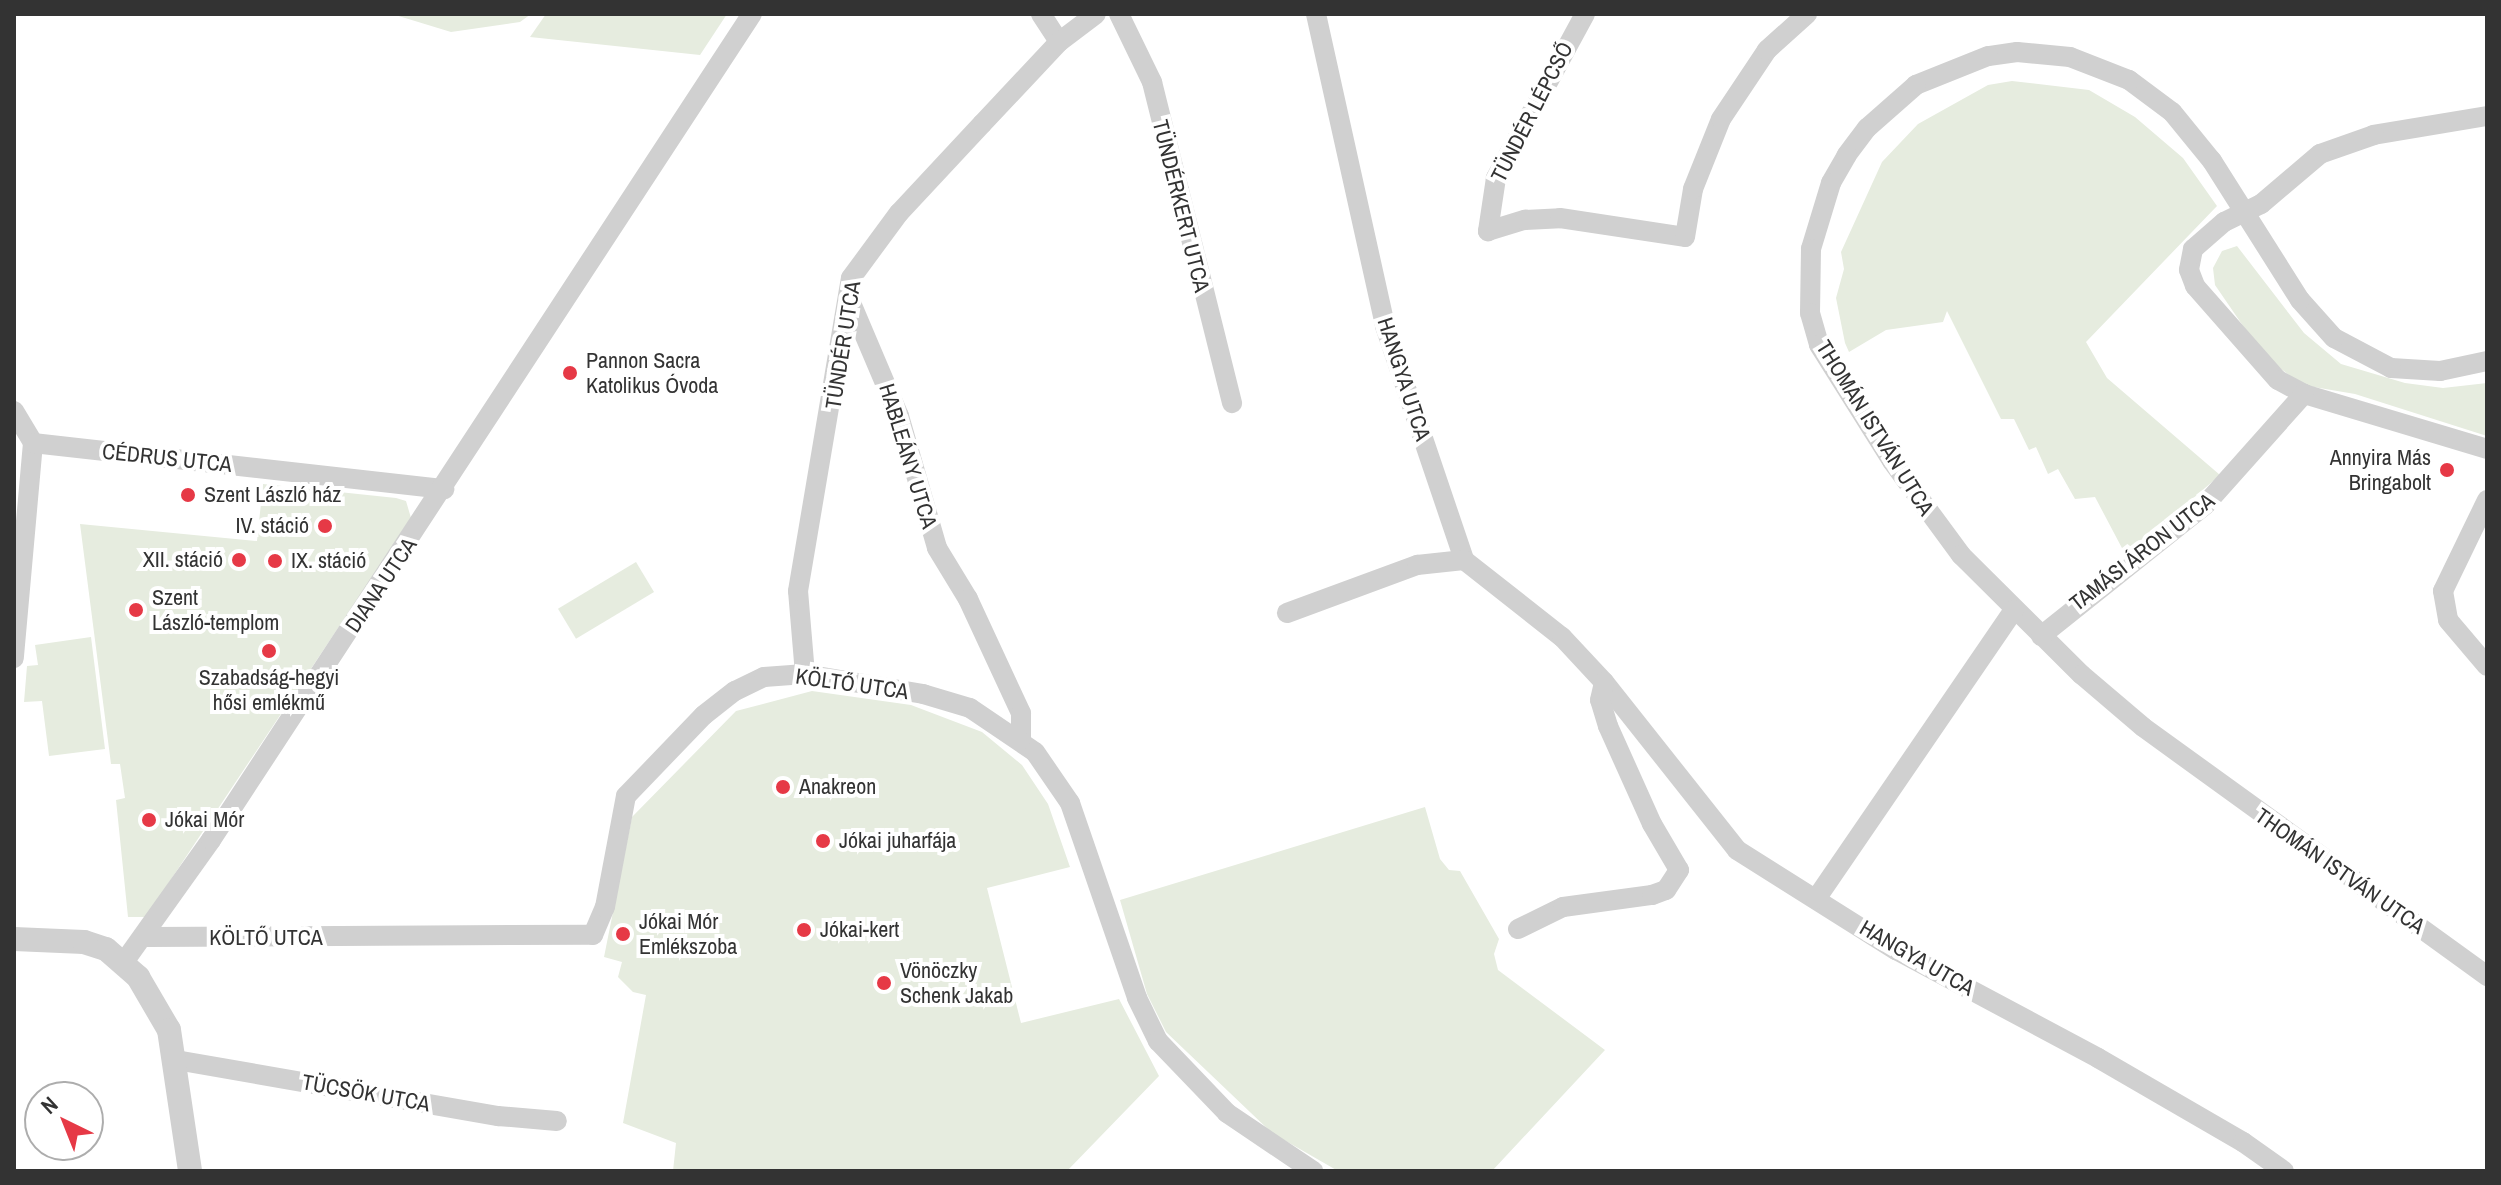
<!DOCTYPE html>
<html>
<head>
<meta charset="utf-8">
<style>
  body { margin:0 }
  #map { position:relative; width:2501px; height:1185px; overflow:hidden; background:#fff; font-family:"Archivo Narrow",sans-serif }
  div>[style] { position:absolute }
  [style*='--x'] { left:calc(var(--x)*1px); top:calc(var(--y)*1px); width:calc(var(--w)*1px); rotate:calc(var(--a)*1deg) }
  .green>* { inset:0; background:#e6ecdf; transform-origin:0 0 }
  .minor>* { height:20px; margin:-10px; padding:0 10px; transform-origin:10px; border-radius:10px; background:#d0d0d0 }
  .tertiary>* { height:24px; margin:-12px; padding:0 12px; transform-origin:12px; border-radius:12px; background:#d0d0d0 }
  .dots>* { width:22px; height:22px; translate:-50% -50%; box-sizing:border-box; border:4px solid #fff; border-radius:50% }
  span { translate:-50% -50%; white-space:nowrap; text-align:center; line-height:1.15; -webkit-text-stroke:8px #fff; paint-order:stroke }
  .street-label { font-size:22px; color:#333 }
  .poi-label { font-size:22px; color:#333 }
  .left { translate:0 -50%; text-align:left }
  .right { translate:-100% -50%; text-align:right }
  .frame { position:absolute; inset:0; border:16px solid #333; pointer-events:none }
  .north { position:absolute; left:24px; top:1081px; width:80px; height:80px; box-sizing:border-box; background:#fff; border:2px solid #adadad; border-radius:50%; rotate:317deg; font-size:22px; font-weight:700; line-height:32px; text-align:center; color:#333 }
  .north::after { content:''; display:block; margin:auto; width:28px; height:36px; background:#e63946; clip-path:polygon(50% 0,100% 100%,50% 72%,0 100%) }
</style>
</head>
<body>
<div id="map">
  <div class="green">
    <div style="clip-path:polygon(392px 14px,531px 14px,520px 22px,451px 32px)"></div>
    <div style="clip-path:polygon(546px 14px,727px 14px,700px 55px,530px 37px)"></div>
    <div style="clip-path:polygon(2012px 81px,2089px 90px,2135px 117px,2183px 158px,2217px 206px,2086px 342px,2107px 378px,2220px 475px,2145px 540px,2123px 550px,2095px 497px,2075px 499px,2058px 469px,2048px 474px,2036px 447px,2029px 450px,2014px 419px,2001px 419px,1947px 311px,1943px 322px,1886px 330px,1849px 352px,1845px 343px,1836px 298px,1844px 269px,1841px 252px,1882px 162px,1918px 124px,1988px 85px)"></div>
    <div style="clip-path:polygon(2237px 246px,2304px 333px,2341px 364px,2405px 383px,2443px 388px,2487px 383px,2487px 436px,2355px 394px,2302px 385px,2263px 355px,2215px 285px,2213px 268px,2222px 251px)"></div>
    <div style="clip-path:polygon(263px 484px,396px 498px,406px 501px,411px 518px,146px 917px,128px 917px,116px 800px,125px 798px,120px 764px,111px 764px,80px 524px,257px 541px)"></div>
    <div style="left:636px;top:562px;width:35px;height:91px;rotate:59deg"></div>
    <div style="clip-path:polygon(91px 637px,105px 749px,49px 756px,42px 701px,24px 702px,27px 666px,38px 665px,35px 645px)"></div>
    <div style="clip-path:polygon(812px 691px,911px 705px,982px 732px,1022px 765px,1048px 804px,1070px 867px,987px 888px,1021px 1023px,1119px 999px,1159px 1076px,1067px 1171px,673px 1171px,676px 1143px,623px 1123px,646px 995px,633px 992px,618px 977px,622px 962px,604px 957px,632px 817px,736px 711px)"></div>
    <div style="clip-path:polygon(1425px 807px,1440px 859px,1449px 870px,1460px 871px,1499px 939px,1494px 954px,1498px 970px,1605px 1050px,1492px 1171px,1338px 1171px,1272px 1133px,1166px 1032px,1147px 994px,1120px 900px)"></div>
  </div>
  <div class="minor">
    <div style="--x:1041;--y:14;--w:33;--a:57"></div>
    <div style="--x:1119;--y:14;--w:76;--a:64.1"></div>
    <div style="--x:1152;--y:82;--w:331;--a:76"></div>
    <div style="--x:1316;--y:14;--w:320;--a:77.5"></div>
    <div style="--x:1385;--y:326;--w:247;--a:71.3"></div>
    <div style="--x:1464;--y:560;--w:125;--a:38.2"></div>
    <div style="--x:1562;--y:637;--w:62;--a:47"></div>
    <div style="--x:1604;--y:682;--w:214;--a:51.6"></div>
    <div style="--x:1737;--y:850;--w:188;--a:32.2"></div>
    <div style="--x:1896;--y:950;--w:229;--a:28.1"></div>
    <div style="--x:2098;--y:1058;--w:168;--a:30.1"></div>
    <div style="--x:2243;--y:1142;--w:50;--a:35.3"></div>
    <div style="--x:1585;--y:14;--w:187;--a:118.5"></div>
    <div style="--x:1496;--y:178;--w:54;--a:98.6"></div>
    <div style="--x:1488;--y:231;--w:39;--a:-17"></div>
    <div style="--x:1525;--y:220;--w:35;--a:-3"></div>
    <div style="--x:1560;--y:218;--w:126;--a:8.6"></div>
    <div style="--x:1685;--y:237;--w:49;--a:-80.5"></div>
    <div style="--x:1693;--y:189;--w:75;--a:-68.2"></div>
    <div style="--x:1721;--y:119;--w:83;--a:-56.3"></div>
    <div style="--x:1767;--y:50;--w:54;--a:-42"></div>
    <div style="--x:2487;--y:116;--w:115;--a:170.5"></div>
    <div style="--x:2374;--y:135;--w:57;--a:160.6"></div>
    <div style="--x:2320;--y:154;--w:77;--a:139.7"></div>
    <div style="--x:2261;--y:204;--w:41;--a:154.1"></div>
    <div style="--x:2224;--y:222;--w:41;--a:138.9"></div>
    <div style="--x:2193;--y:249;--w:21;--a:101"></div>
    <div style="--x:2189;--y:270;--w:17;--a:69"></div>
    <div style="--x:2195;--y:286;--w:125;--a:48.6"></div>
    <div style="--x:2278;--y:380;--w:30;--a:28"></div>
    <div style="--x:2304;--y:394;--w:191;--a:16.7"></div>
    <div style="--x:851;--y:303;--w:123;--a:67"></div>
    <div style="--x:899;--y:416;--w:137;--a:73.9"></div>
    <div style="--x:937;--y:548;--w:60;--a:58.7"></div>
    <div style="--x:968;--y:599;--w:126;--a:65.1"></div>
    <div style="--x:1021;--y:713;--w:26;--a:90"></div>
    <div style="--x:2487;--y:361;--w:48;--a:168"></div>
    <div style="--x:2440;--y:371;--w:49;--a:-176.5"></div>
    <div style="--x:2391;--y:368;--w:64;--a:-152.2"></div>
    <div style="--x:2334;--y:338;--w:51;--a:-131.8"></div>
    <div style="--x:2300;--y:300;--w:165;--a:-122.3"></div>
    <div style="--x:2212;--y:161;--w:63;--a:-129.2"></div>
    <div style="--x:2172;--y:112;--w:54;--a:-143.3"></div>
    <div style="--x:2129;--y:80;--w:63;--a:-158.7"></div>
    <div style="--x:2070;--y:57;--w:53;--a:-174.6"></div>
    <div style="--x:2017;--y:52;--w:29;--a:172"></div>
    <div style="--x:1988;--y:56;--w:78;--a:158.1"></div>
    <div style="--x:1916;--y:85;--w:65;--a:138.7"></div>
    <div style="--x:1867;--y:128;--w:34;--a:127"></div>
    <div style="--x:1847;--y:155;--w:32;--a:120"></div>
    <div style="--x:1831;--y:183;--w:69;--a:106.9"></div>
    <div style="--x:1811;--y:249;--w:64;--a:90.9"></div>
    <div style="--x:1810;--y:313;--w:33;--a:74"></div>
    <div style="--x:1819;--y:345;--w:137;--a:57.8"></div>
    <div style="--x:1892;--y:461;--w:117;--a:53.7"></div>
    <div style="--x:1961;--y:555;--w:170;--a:44.8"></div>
    <div style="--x:2082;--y:675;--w:80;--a:40.4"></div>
    <div style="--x:2143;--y:727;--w:425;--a:35.9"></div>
    <div style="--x:14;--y:411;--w:37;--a:59"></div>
    <div style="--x:33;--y:443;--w:216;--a:95.1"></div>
    <div style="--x:33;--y:443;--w:414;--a:6.4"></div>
    <div style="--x:2487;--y:500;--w:101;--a:115.8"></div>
    <div style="--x:2443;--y:591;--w:29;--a:80"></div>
    <div style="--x:2448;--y:620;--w:60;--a:49.7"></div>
    <div style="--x:1287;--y:613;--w:139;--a:-20.3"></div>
    <div style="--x:1417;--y:565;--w:47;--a:-6.1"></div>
    <div style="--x:2041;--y:636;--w:210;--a:-38.6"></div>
    <div style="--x:2205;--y:505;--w:149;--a:-48.3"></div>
    <div style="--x:805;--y:674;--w:83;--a:-94.8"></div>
    <div style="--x:798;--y:591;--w:317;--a:-80.4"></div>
    <div style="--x:851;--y:278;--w:81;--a:-53.6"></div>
    <div style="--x:899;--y:213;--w:122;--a:-47"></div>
    <div style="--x:982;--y:124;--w:112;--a:-46.8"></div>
    <div style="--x:1059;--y:42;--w:46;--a:-37.1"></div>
    <div style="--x:1816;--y:899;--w:350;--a:-55.6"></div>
    <div style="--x:1518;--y:929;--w:50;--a:-26.1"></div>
    <div style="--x:1563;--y:907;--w:90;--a:-7.7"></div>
    <div style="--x:1652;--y:895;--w:15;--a:-20"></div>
    <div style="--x:1666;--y:890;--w:24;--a:-57"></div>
    <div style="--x:1679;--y:870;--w:53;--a:-120.4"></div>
    <div style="--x:1652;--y:824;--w:107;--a:-114.2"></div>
    <div style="--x:1608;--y:726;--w:27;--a:-107"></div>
    <div style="--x:1600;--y:700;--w:18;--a:-77"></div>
    <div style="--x:147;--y:937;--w:446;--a:-0.3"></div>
    <div style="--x:593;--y:935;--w:30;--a:-67"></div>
    <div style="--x:605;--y:907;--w:113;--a:-79.3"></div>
    <div style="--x:626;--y:796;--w:112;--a:-46.1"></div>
    <div style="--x:704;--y:715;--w:39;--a:-38"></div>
    <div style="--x:735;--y:691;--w:32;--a:-26"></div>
    <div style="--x:764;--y:677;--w:41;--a:-4.2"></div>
    <div style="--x:805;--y:674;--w:120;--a:9.6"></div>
    <div style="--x:923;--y:694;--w:49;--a:16.6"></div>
    <div style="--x:970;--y:708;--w:78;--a:34.1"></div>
    <div style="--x:1035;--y:752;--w:62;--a:55.5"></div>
    <div style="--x:1070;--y:803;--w:206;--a:71"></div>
    <div style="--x:1137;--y:998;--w:48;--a:64"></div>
    <div style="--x:1158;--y:1041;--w:100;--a:46.2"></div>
    <div style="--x:1227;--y:1113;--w:104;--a:34"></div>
    <div style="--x:124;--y:962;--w:150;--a:-54.5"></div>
    <div style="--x:211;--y:840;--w:987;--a:-56.78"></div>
    <div style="--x:176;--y:1060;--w:327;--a:9.9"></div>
    <div style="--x:498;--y:1116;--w:59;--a:4.8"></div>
  </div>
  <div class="tertiary">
    <div style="--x:14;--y:939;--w:70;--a:2.5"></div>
    <div style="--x:84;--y:942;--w:23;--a:18"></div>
    <div style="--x:106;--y:949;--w:43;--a:41.2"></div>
    <div style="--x:138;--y:977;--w:61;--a:59.7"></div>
    <div style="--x:169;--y:1030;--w:143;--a:81.5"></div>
  </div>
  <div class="dots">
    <div style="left:570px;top:373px;background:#e63946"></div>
    <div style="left:2447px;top:470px;background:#e63946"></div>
    <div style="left:188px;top:495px;background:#e63946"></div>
    <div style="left:325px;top:526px;background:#e63946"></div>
    <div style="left:239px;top:560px;background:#e63946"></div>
    <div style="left:275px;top:561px;background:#e63946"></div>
    <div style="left:136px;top:610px;background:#e63946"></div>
    <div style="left:269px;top:651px;background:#e63946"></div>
    <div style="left:783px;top:787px;background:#e63946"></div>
    <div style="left:149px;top:820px;background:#e63946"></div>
    <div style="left:823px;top:841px;background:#e63946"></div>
    <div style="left:804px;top:930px;background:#e63946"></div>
    <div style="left:623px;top:934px;background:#e63946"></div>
    <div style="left:884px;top:983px;background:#e63946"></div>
  </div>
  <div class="street-label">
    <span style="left:1532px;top:112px;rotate:-63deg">TÜNDÉR LÉPCSŐ</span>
    <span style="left:1181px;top:206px;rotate:76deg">TÜNDÉRKERT UTCA</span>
    <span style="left:843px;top:345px;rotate:-81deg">TÜNDÉR UTCA</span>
    <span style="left:1404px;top:379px;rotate:72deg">HANGYA UTCA</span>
    <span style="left:1875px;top:428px;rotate:58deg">THOMÁN ISTVÁN UTCA</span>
    <span style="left:908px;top:456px;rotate:73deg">HABLEÁNY UTCA</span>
    <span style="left:167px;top:458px;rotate:6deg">CÉDRUS UTCA</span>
    <span style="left:2142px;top:552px;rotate:-38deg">TAMÁSI ÁRON UTCA</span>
    <span style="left:381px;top:585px;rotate:-56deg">DIANA UTCA</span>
    <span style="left:852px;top:684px;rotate:8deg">KÖLTŐ UTCA</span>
    <span style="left:2340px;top:871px;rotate:35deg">THOMÁN ISTVÁN UTCA</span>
    <span style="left:266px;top:938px">KÖLTŐ UTCA</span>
    <span style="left:1917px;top:958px;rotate:30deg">HANGYA UTCA</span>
    <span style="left:366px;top:1093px;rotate:10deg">TÜCSÖK UTCA</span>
  </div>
  <div class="poi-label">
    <span class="left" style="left:586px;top:373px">Pannon Sacra<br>Katolikus Óvoda</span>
    <span class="right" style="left:2431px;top:470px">Annyira Más<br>Bringabolt</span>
    <span class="left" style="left:204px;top:495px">Szent László ház</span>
    <span class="right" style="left:309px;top:526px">IV. stáció</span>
    <span class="right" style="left:223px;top:560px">XII. stáció</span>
    <span class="left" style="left:291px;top:561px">IX. stáció</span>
    <span class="left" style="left:152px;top:610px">Szent<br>László-templom</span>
    <span style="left:269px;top:690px">Szabadság-hegyi<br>hősi emlékmű</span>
    <span class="left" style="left:799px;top:787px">Anakreon</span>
    <span class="left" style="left:165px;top:820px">Jókai Mór</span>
    <span class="left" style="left:839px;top:841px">Jókai juharfája</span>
    <span class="left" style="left:639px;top:934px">Jókai Mór<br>Emlékszoba</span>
    <span class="left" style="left:820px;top:930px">Jókai-kert</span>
    <span class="left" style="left:900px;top:983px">Vönöczky<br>Schenk Jakab</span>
  </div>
  <div class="frame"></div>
  <div class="north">N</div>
</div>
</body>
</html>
